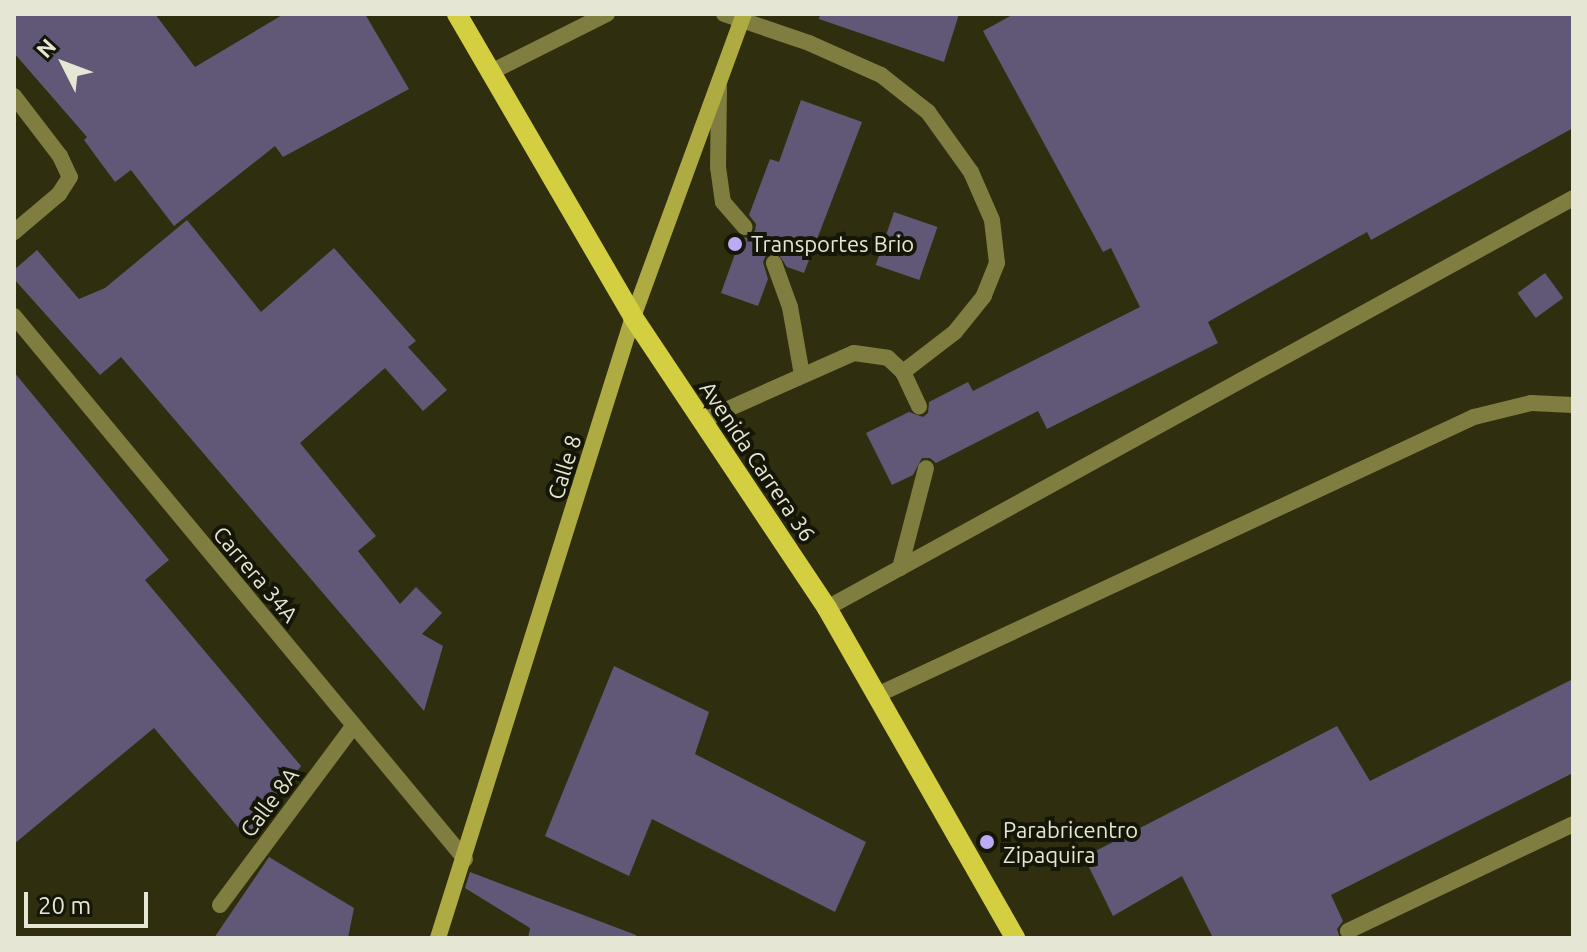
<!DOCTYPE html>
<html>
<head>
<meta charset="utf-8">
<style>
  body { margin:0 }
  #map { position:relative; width:1587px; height:952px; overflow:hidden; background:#2f2e0e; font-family:Ubuntu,sans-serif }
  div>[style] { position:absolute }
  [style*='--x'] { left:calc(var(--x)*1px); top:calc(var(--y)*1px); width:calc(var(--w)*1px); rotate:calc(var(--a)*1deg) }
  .building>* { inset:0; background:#605876; transform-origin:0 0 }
  .lane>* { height:16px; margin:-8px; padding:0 8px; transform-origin:8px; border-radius:8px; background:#7f7e40 }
  .street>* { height:16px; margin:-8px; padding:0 8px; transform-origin:8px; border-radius:8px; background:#7f7e40 }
  .secondary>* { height:16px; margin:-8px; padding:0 8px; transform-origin:8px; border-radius:8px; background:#afab43 }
  .primary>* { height:20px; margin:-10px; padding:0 10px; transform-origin:10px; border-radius:10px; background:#d4cf41 }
  .dots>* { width:22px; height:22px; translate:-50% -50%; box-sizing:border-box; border:4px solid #151508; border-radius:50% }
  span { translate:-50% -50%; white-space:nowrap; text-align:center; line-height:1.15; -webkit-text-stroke:8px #151508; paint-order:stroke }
  .poi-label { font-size:22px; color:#e6e6d4 }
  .left { translate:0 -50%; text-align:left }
  .street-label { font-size:22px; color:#e6e6d4 }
  .frame { position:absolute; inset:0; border:16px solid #e6e6d4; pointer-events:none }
  .north { position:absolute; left:24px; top:24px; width:80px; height:80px; -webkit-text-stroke:6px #151508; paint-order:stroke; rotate:312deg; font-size:22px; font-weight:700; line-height:32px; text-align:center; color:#e6e6d4 }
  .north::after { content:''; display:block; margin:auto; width:28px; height:36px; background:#e6e6d4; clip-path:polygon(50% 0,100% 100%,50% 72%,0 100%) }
  .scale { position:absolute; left:24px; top:892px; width:124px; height:36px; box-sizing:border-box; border:4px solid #e6e6d4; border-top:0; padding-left:10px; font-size:24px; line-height:28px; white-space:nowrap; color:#e6e6d4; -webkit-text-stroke:6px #151508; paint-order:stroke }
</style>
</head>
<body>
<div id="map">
  <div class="building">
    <div style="clip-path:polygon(14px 14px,155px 14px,195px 67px,284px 14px,365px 14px,409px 89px,283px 157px,275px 146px,174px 226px,131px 170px,115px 182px,84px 140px,87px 137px,14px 53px)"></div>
    <div style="clip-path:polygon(820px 14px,959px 14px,944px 62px,819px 19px)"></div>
    <div style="clip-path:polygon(1014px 14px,1573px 14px,1573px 128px,1371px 240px,1367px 232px,1208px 322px,1218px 343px,1047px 429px,1038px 411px,936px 463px,930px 458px,922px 458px,913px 475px,892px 485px,866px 433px,909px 412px,923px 417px,928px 413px,929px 402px,968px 382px,973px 391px,1140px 307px,1111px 248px,1103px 252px,983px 31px)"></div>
    <div style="clip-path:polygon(801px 100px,862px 122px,804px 273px,787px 267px,777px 252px,766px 255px,763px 262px,768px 279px,758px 306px,721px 293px,741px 237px,748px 238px,755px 231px,756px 224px,749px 215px,770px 159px,779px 162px)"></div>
    <div style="left:894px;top:212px;width:46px;height:56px;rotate:19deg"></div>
    <div style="clip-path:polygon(187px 220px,261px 312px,334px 248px,416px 341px,408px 347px,447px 390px,423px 411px,385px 368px,300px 443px,376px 536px,358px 551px,400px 604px,416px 587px,442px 613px,422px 634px,443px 646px,424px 711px,121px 357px,100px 375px,14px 279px,14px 270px,37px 250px,79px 299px,105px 288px)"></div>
    <div style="left:1545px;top:273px;width:31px;height:34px;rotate:54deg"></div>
    <div style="clip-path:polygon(14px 372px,169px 560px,145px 580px,301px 766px,248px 839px,154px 728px,14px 844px)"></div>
    <div style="clip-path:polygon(614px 666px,709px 712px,695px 754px,866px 842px,835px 912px,652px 819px,629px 876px,545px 836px)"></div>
    <div style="clip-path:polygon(1573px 679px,1573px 773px,1331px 895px,1343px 921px,1337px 929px,1340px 938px,1213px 938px,1182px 876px,1113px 916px,1084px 857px,1337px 726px,1370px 781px)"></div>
    <div style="clip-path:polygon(269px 857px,354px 908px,348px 938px,214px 938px)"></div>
    <div style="clip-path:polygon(470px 872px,636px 935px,636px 938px,528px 938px,530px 928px,465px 888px)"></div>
  </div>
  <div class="lane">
    <div style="--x:724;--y:14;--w:90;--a:18.8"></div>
    <div style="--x:809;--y:43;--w:79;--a:24"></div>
    <div style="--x:881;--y:75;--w:60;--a:38.2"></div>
    <div style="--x:928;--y:112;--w:74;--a:54.4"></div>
    <div style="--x:971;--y:172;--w:52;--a:66.4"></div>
    <div style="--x:992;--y:220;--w:43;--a:83.4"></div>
    <div style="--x:997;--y:263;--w:35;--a:112"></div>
    <div style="--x:984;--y:296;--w:46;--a:128.9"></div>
    <div style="--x:955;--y:332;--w:66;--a:142.4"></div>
    <div style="--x:489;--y:73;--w:132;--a:-26.6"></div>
    <div style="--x:719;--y:87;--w:80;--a:90.7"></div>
    <div style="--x:718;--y:167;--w:35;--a:82"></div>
    <div style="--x:723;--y:202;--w:33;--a:49"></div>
    <div style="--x:774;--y:263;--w:47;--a:70"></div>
    <div style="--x:790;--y:307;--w:69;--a:80"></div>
    <div style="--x:701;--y:421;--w:167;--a:-24"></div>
    <div style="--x:854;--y:353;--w:34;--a:8"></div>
    <div style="--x:888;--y:358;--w:21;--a:43"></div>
    <div style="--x:903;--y:372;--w:38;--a:65"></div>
    <div style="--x:900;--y:568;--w:103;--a:-75.4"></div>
    <div style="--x:827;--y:608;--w:851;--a:-28.79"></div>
    <div style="--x:877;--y:695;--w:659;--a:-24.97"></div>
    <div style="--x:1474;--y:417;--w:59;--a:-13.8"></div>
    <div style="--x:1531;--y:403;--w:42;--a:2.7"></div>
    <div style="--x:1348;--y:931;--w:249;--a:-25.4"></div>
  </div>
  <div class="street">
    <div style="--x:14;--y:96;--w:76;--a:52.5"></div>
    <div style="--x:60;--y:156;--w:23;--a:65"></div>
    <div style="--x:70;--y:177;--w:20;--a:123"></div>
    <div style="--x:59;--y:194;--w:59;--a:139.8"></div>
    <div style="--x:14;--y:316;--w:706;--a:50.29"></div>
    <div style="--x:220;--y:905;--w:224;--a:-53.3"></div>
  </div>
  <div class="secondary">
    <div style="--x:438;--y:938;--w:651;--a:-72.57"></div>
    <div style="--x:633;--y:317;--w:323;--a:-69.9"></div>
  </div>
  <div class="primary">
    <div style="--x:457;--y:14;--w:350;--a:59.8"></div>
    <div style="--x:633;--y:317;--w:350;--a:56.3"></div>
    <div style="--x:827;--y:608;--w:380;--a:60.3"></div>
  </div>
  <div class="dots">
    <div style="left:735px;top:244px;background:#bda9f5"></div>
    <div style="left:987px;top:842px;background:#bda9f5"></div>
  </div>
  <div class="poi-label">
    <span class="left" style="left:751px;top:244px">Transportes Brio</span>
    <span class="left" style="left:1003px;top:842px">Parabricentro<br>Zipaquira</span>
  </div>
  <div class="street-label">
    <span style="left:758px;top:461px;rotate:56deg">Avenida Carrera 36</span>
    <span style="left:564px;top:467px;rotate:-73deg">Calle 8</span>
    <span style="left:256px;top:574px;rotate:50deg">Carrera 34A</span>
    <span style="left:269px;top:802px;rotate:-53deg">Calle 8A</span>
  </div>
  <div class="frame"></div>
  <div class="north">N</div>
  <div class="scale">20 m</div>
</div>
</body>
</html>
